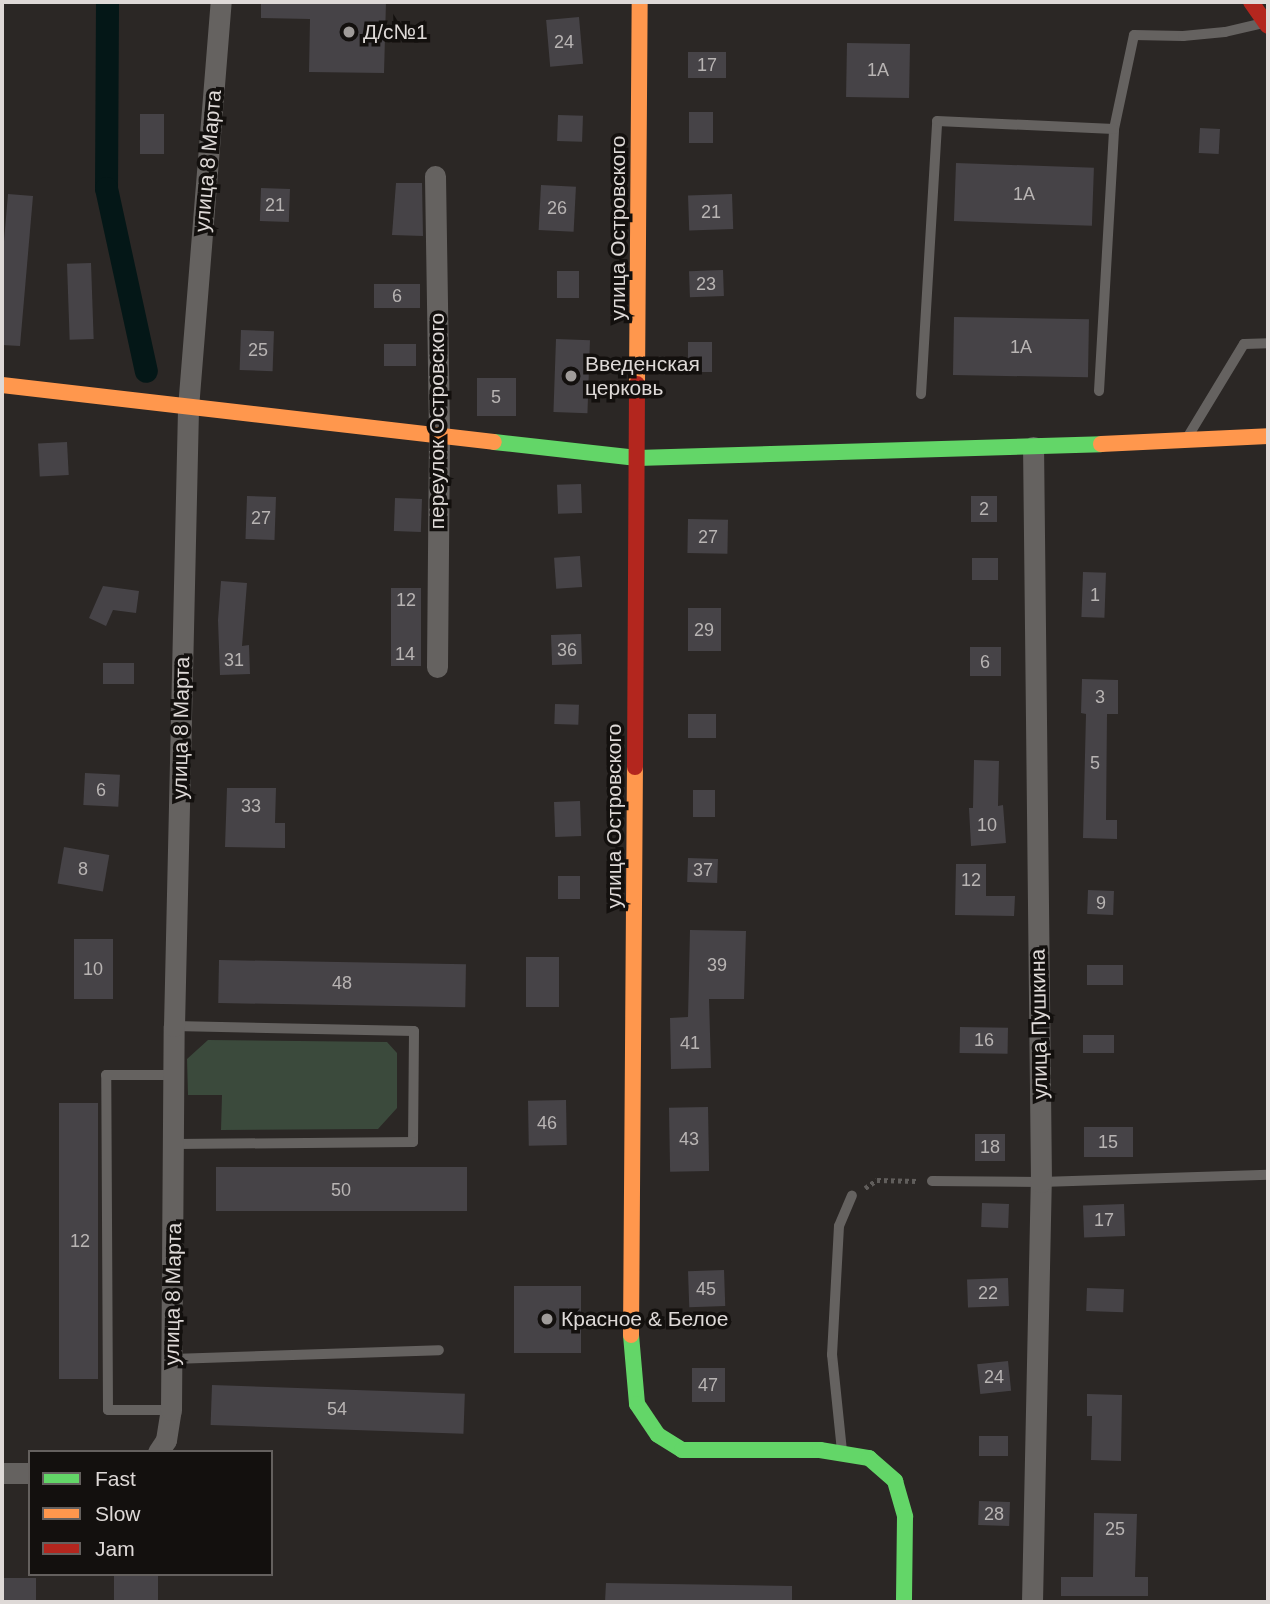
<!DOCTYPE html>
<html>
<head>
<meta charset="utf-8">
<style>
  body { margin:0 }
  #map { position:relative; width:1270px; height:1604px; overflow:hidden; background:#2b2725; font-family:Arial,sans-serif }
  div>[style] { position:absolute }
  [style*='--x'] { left:calc(var(--x)*1px); top:calc(var(--y)*1px); width:calc(var(--w)*1px); rotate:calc(var(--a)*1deg) }
  .green>* { inset:0; background:#3b4a3c }
  .canal>* { height:23px; margin:-11.5px; padding:0 11.5px; transform-origin:11.5px; border-radius:11.5px; background:#041717 }
  .building>* { inset:0; background:#464347; transform-origin:0 0 }
  .path>* { height:4.5px; margin-top:-2.25px; transform-origin:0; background:repeating-linear-gradient(90deg,#605d5b 0 3.5px,transparent 0 7px) }
  .lane>* { height:10px; margin:-5px; padding:0 5px; transform-origin:5px; border-radius:5px; background:#656260 }
  .street>* { height:21px; margin:-10.5px; padding:0 10.5px; transform-origin:10.5px; border-radius:10.5px; background:#656260 }
  .fast>* { height:16px; margin:-8px; padding:0 8px; transform-origin:8px; border-radius:8px; background:#63d668 }
  .slow>* { height:16px; margin:-8px; padding:0 8px; transform-origin:8px; border-radius:8px; background:#ff974d }
  .jam>* { height:16px; margin:-8px; padding:0 8px; transform-origin:8px; border-radius:8px; background:#b3261e }
  .dots>* { width:19px; height:19px; translate:-50% -50%; box-sizing:border-box; border:4px solid #13100e; border-radius:50% }
  span { translate:-50% -50%; white-space:nowrap; text-align:center; line-height:1.15; -webkit-text-stroke:7px #13100e; paint-order:stroke }
  .number-label { font-size:18px; color:#b8b4b3 }
  .number-label span { -webkit-text-stroke-width:0 }
  .poi-label { font-size:21px; color:#ded9d7 }
  .left { translate:0 -50%; text-align:left }
  .street-label { font-size:21px; color:#ded9d7 }
  .frame { position:absolute; inset:0; border:4px solid #ded9d7; pointer-events:none }
  .legend { position:absolute; left:28px; top:1450px; width:245px; height:126px; box-sizing:border-box; background:#13100e; border:2px solid #64605e; margin:0; padding:9px 12px; list-style:none; font-size:21px; color:#ded9d7 }
  .legend li { display:flex; align-items:center; gap:14px; height:35px }
  .legend b { width:35px; border:2px solid #64605e }
</style>
</head>
<body>
<div id="map">
  <div class="green">
    <div style="clip-path:polygon(208px 1040px,387px 1042px,397px 1053px,397px 1108px,378px 1129px,221px 1130px,222px 1095px,188px 1095px,187px 1059px)"></div>
  </div>
  <div class="canal">
    <div style="--x:107;--y:2;--w:186;--a:90.3"></div>
    <div style="--x:106;--y:188;--w:187;--a:77.7"></div>
  </div>
  <div class="building">
    <div style="clip-path:polygon(261px 2px,386px 2px,384px 73px,309px 72px,310px 19px,261px 18px)"></div>
    <div style="left:579px;top:17px;width:47px;height:33px;rotate:85deg"></div>
    <div style="left:847px;top:43px;width:63px;height:54px;rotate:1deg"></div>
    <div style="left:688px;top:52px;width:38px;height:26px"></div>
    <div style="left:713px;top:112px;width:31px;height:24px;rotate:90deg"></div>
    <div style="left:140px;top:114px;width:24px;height:40px"></div>
    <div style="left:558px;top:115px;width:25px;height:26px;rotate:2deg"></div>
    <div style="left:1200px;top:128px;width:20px;height:25px;rotate:3deg"></div>
    <div style="left:956px;top:163px;width:138px;height:58px;rotate:2deg"></div>
    <div style="clip-path:polygon(396px 183px,422px 183px,423px 236px,392px 235px)"></div>
    <div style="left:541px;top:185px;width:35px;height:45px;rotate:3deg"></div>
    <div style="left:261px;top:188px;width:29px;height:33px;rotate:2deg"></div>
    <div style="clip-path:polygon(8px 194px,33px 196px,20px 346px,2px 345px,2px 265px)"></div>
    <div style="left:732px;top:194px;width:35px;height:44px;rotate:88deg"></div>
    <div style="left:91px;top:263px;width:76px;height:24px;rotate:88deg"></div>
    <div style="left:723px;top:270px;width:26px;height:34px;rotate:88deg"></div>
    <div style="left:557px;top:271px;width:22px;height:27px"></div>
    <div style="left:374px;top:284px;width:46px;height:24px"></div>
    <div style="left:954px;top:317px;width:135px;height:58px;rotate:1deg"></div>
    <div style="left:241px;top:330px;width:33px;height:40px;rotate:2deg"></div>
    <div style="left:556px;top:339px;width:34px;height:73px;rotate:2deg"></div>
    <div style="left:712px;top:342px;width:30px;height:24px;rotate:90deg"></div>
    <div style="left:384px;top:344px;width:32px;height:22px"></div>
    <div style="left:477px;top:378px;width:39px;height:38px"></div>
    <div style="left:67px;top:442px;width:33px;height:29px;rotate:87deg"></div>
    <div style="left:581px;top:484px;width:29px;height:24px;rotate:88deg"></div>
    <div style="left:247px;top:496px;width:29px;height:43px;rotate:2deg"></div>
    <div style="left:971px;top:496px;width:26px;height:26px"></div>
    <div style="left:395px;top:498px;width:27px;height:33px;rotate:2deg"></div>
    <div style="left:688px;top:519px;width:40px;height:34px;rotate:1deg"></div>
    <div style="left:580px;top:556px;width:31px;height:26px;rotate:86deg"></div>
    <div style="left:972px;top:558px;width:26px;height:22px"></div>
    <div style="left:1083px;top:572px;width:23px;height:45px;rotate:2deg"></div>
    <div style="clip-path:polygon(221px 581px,247px 583px,242px 646px,249px 645px,250px 674px,220px 675px,218px 620px)"></div>
    <div style="clip-path:polygon(103px 586px,139px 591px,136px 613px,113px 610px,106px 626px,89px 618px)"></div>
    <div style="left:391px;top:588px;width:30px;height:78px"></div>
    <div style="left:688px;top:608px;width:33px;height:43px"></div>
    <div style="left:581px;top:634px;width:30px;height:30px;rotate:88deg"></div>
    <div style="left:970px;top:647px;width:31px;height:29px"></div>
    <div style="left:103px;top:663px;width:31px;height:21px"></div>
    <div style="clip-path:polygon(1082px 679px,1118px 680px,1118px 714px,1107px 714px,1106px 820px,1117px 820px,1117px 839px,1083px 838px,1086px 714px,1081px 713px)"></div>
    <div style="left:555px;top:704px;width:24px;height:20px;rotate:2deg"></div>
    <div style="left:688px;top:714px;width:28px;height:24px"></div>
    <div style="clip-path:polygon(974px 760px,999px 761px,998px 806px,1003px 805px,1006px 843px,971px 846px,969px 808px,973px 808px)"></div>
    <div style="left:85px;top:773px;width:35px;height:32px;rotate:3deg"></div>
    <div style="clip-path:polygon(227px 788px,276px 788px,275px 823px,285px 823px,285px 848px,225px 847px)"></div>
    <div style="left:693px;top:790px;width:22px;height:27px"></div>
    <div style="left:580px;top:801px;width:35px;height:26px;rotate:88deg"></div>
    <div style="left:64px;top:847px;width:46px;height:37px;rotate:10deg"></div>
    <div style="left:688px;top:858px;width:30px;height:24px;rotate:2deg"></div>
    <div style="clip-path:polygon(956px 864px,986px 864px,986px 896px,1015px 896px,1014px 916px,955px 915px)"></div>
    <div style="left:558px;top:876px;width:22px;height:23px"></div>
    <div style="left:1088px;top:890px;width:26px;height:24px;rotate:2deg"></div>
    <div style="clip-path:polygon(690px 930px,746px 931px,744px 999px,709px 999px,711px 1068px,671px 1069px,670px 1018px,688px 1017px)"></div>
    <div style="left:74px;top:939px;width:39px;height:60px"></div>
    <div style="left:559px;top:957px;width:50px;height:33px;rotate:90deg"></div>
    <div style="left:219px;top:960px;width:247px;height:43px;rotate:1deg"></div>
    <div style="left:1087px;top:965px;width:36px;height:20px"></div>
    <div style="left:960px;top:1027px;width:48px;height:26px;rotate:1deg"></div>
    <div style="left:1083px;top:1035px;width:31px;height:18px"></div>
    <div style="left:566px;top:1100px;width:45px;height:38px;rotate:89deg"></div>
    <div style="left:59px;top:1103px;width:39px;height:276px"></div>
    <div style="left:708px;top:1107px;width:64px;height:39px;rotate:89deg"></div>
    <div style="left:1084px;top:1127px;width:49px;height:30px"></div>
    <div style="left:975px;top:1134px;width:30px;height:27px"></div>
    <div style="left:216px;top:1167px;width:251px;height:44px"></div>
    <div style="left:982px;top:1203px;width:27px;height:24px;rotate:2deg"></div>
    <div style="left:1124px;top:1204px;width:32px;height:41px;rotate:88deg"></div>
    <div style="left:724px;top:1270px;width:36px;height:36px;rotate:88deg"></div>
    <div style="left:1008px;top:1278px;width:28px;height:41px;rotate:88deg"></div>
    <div style="left:514px;top:1286px;width:67px;height:67px"></div>
    <div style="left:1087px;top:1288px;width:37px;height:23px;rotate:2deg"></div>
    <div style="left:1008px;top:1361px;width:30px;height:31px;rotate:84deg"></div>
    <div style="left:692px;top:1368px;width:33px;height:34px"></div>
    <div style="left:212px;top:1385px;width:253px;height:40px;rotate:2deg"></div>
    <div style="clip-path:polygon(1087px 1394px,1122px 1395px,1121px 1461px,1091px 1460px,1092px 1416px,1087px 1416px)"></div>
    <div style="left:979px;top:1436px;width:29px;height:20px"></div>
    <div style="left:979px;top:1501px;width:31px;height:24px;rotate:2deg"></div>
    <div style="clip-path:polygon(1094px 1513px,1137px 1514px,1135px 1577px,1148px 1577px,1148px 1596px,1061px 1596px,1061px 1577px,1093px 1577px)"></div>
    <div style="left:114px;top:1574px;width:44px;height:28px"></div>
    <div style="left:36px;top:1578px;width:24px;height:34px;rotate:90deg"></div>
    <div style="clip-path:polygon(606px 1583px,792px 1586px,792px 1602px,605px 1602px)"></div>
  </div>
  <div class="path">
    <div style="--x:865;--y:1188;--w:14;--a:-34"></div>
    <div style="--x:877;--y:1180;--w:40;--a:1.4"></div>
  </div>
  <div class="lane">
    <div style="--x:1099;--y:391;--w:262;--a:-86.7"></div>
    <div style="--x:1114;--y:129;--w:96;--a:-78"></div>
    <div style="--x:1134;--y:35;--w:49;--a:1.2"></div>
    <div style="--x:1183;--y:36;--w:42;--a:-5.4"></div>
    <div style="--x:1225;--y:32;--w:39;--a:-13"></div>
    <div style="--x:921;--y:394;--w:273;--a:-86.6"></div>
    <div style="--x:937;--y:121;--w:177;--a:2.6"></div>
    <div style="--x:1187;--y:438;--w:110;--a:-58.8"></div>
    <div style="--x:1244;--y:344;--w:24;--a:-2"></div>
    <div style="--x:174;--y:1026;--w:240;--a:1.2"></div>
    <div style="--x:414;--y:1031;--w:111;--a:90.5"></div>
    <div style="--x:413;--y:1142;--w:238;--a:179.5"></div>
    <div style="--x:932;--y:1181;--w:109;--a:0.5"></div>
    <div style="--x:1041;--y:1182;--w:227;--a:-1.8"></div>
    <div style="--x:172;--y:1359;--w:267;--a:-1.9"></div>
    <div style="--x:171;--y:1410;--w:63;--a:180"></div>
    <div style="--x:108;--y:1410;--w:335;--a:-90.3"></div>
    <div style="--x:106;--y:1075;--w:69;--a:0"></div>
    <div style="--x:842;--y:1451;--w:97;--a:-95.9"></div>
    <div style="--x:832;--y:1355;--w:129;--a:-86.9"></div>
    <div style="--x:839;--y:1226;--w:33;--a:-67"></div>
  </div>
  <div class="street">
    <div style="--x:435;--y:176;--w:261;--a:89.1"></div>
    <div style="--x:439;--y:437;--w:230;--a:90.5"></div>
    <div style="--x:158;--y:1452;--w:14;--a:-56"></div>
    <div style="--x:166;--y:1440;--w:30;--a:-81"></div>
    <div style="--x:171;--y:1410;--w:384;--a:-89.6"></div>
    <div style="--x:174;--y:1026;--w:618;--a:-88.7"></div>
    <div style="--x:188;--y:408;--w:407;--a:-85.4"></div>
    <div style="--x:2;--y:1473;--w:28;--a:0"></div>
    <div style="--x:1032;--y:1602;--w:420;--a:-88.8"></div>
    <div style="--x:1041;--y:1182;--w:735;--a:-90.62"></div>
  </div>
  <div class="fast">
    <div style="--x:494;--y:442;--w:144;--a:6.4"></div>
    <div style="--x:637;--y:458;--w:464;--a:-1.7"></div>
    <div style="--x:631;--y:1335;--w:69;--a:85"></div>
    <div style="--x:637;--y:1404;--w:37;--a:56"></div>
    <div style="--x:658;--y:1435;--w:28;--a:32"></div>
    <div style="--x:682;--y:1450;--w:138;--a:0"></div>
    <div style="--x:820;--y:1450;--w:50;--a:9.3"></div>
    <div style="--x:869;--y:1458;--w:35;--a:41"></div>
    <div style="--x:895;--y:1481;--w:37;--a:74"></div>
    <div style="--x:905;--y:1517;--w:85;--a:90.7"></div>
  </div>
  <div class="slow">
    <div style="--x:637;--y:384;--w:382;--a:-89.6"></div>
    <div style="--x:2;--y:385;--w:495;--a:6.6"></div>
    <div style="--x:1101;--y:444;--w:167;--a:-2.7"></div>
    <div style="--x:631;--y:1335;--w:568;--a:-89.6"></div>
  </div>
  <div class="jam">
    <div style="--x:1251;--y:2;--w:29;--a:55"></div>
    <div style="--x:635;--y:767;--w:383;--a:-89.7"></div>
  </div>
  <div class="dots">
    <div style="left:349px;top:32px;background:#9f9b99"></div>
    <div style="left:571px;top:376px;background:#9f9b99"></div>
    <div style="left:547px;top:1319px;background:#9f9b99"></div>
  </div>
  <div class="number-label">
    <span style="left:564px;top:42px">24</span>
    <span style="left:707px;top:65px">17</span>
    <span style="left:878px;top:70px">1А</span>
    <span style="left:1024px;top:194px">1А</span>
    <span style="left:275px;top:205px">21</span>
    <span style="left:557px;top:208px">26</span>
    <span style="left:711px;top:212px">21</span>
    <span style="left:706px;top:284px">23</span>
    <span style="left:397px;top:296px">6</span>
    <span style="left:1021px;top:347px">1А</span>
    <span style="left:258px;top:350px">25</span>
    <span style="left:496px;top:397px">5</span>
    <span style="left:984px;top:509px">2</span>
    <span style="left:261px;top:518px">27</span>
    <span style="left:708px;top:537px">27</span>
    <span style="left:1095px;top:595px">1</span>
    <span style="left:406px;top:600px">12</span>
    <span style="left:704px;top:630px">29</span>
    <span style="left:567px;top:650px">36</span>
    <span style="left:405px;top:654px">14</span>
    <span style="left:234px;top:660px">31</span>
    <span style="left:985px;top:662px">6</span>
    <span style="left:1100px;top:697px">3</span>
    <span style="left:1095px;top:763px">5</span>
    <span style="left:101px;top:790px">6</span>
    <span style="left:251px;top:806px">33</span>
    <span style="left:987px;top:825px">10</span>
    <span style="left:83px;top:869px">8</span>
    <span style="left:703px;top:870px">37</span>
    <span style="left:971px;top:880px">12</span>
    <span style="left:1101px;top:903px">9</span>
    <span style="left:717px;top:965px">39</span>
    <span style="left:93px;top:969px">10</span>
    <span style="left:342px;top:983px">48</span>
    <span style="left:984px;top:1040px">16</span>
    <span style="left:690px;top:1043px">41</span>
    <span style="left:547px;top:1123px">46</span>
    <span style="left:689px;top:1139px">43</span>
    <span style="left:1108px;top:1142px">15</span>
    <span style="left:990px;top:1147px">18</span>
    <span style="left:341px;top:1190px">50</span>
    <span style="left:1104px;top:1220px">17</span>
    <span style="left:80px;top:1241px">12</span>
    <span style="left:706px;top:1289px">45</span>
    <span style="left:988px;top:1293px">22</span>
    <span style="left:994px;top:1377px">24</span>
    <span style="left:708px;top:1385px">47</span>
    <span style="left:337px;top:1409px">54</span>
    <span style="left:994px;top:1514px">28</span>
    <span style="left:1115px;top:1529px">25</span>
  </div>
  <div class="poi-label">
    <span class="left" style="left:363px;top:32px">Д/с№1</span>
    <span class="left" style="left:585px;top:376px">Введенская<br>церковь</span>
    <span class="left" style="left:561px;top:1319px">Красное &amp; Белое</span>
  </div>
  <div class="street-label">
    <span style="left:208px;top:161px;rotate:-85deg">улица 8 Марта</span>
    <span style="left:618px;top:228px;rotate:-90deg">улица Островского</span>
    <span style="left:437px;top:421px;rotate:-90deg">переулок Островского</span>
    <span style="left:181px;top:728px;rotate:-89deg">улица 8 Марта</span>
    <span style="left:614px;top:816px;rotate:-90deg">улица Островского</span>
    <span style="left:1039px;top:1024px;rotate:-91deg">улица Пушкина</span>
    <span style="left:173px;top:1294px;rotate:-89deg">улица 8 Марта</span>
  </div>
  <div class="frame"></div>
  <ul class="legend">
  <li><b style="height:9px;background:#63d668"></b>Fast</li>
  <li><b style="height:9px;background:#ff974d"></b>Slow</li>
  <li><b style="height:9px;background:#b3261e"></b>Jam</li>
  </ul>
</div>
</body>
</html>
